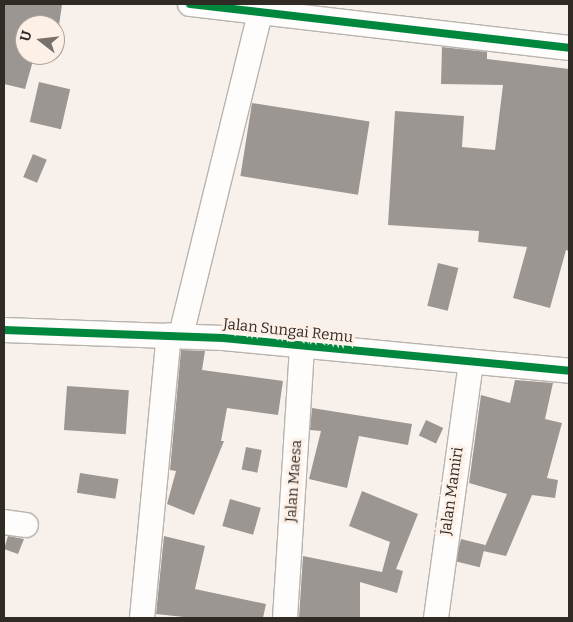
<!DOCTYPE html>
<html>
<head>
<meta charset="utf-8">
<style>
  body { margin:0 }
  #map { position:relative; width:573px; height:622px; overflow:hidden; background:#f8f1eb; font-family:Bitter,serif }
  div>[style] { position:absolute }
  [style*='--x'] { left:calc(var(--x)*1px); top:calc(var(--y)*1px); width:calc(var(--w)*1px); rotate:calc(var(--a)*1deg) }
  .building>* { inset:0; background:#9c9692; transform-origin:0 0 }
  .roads { filter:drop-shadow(1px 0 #b9b3ae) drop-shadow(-1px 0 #b9b3ae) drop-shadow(0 1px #b9b3ae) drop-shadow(0 -1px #b9b3ae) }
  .minor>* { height:24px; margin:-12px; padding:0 12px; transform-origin:12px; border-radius:12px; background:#fefdfc }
  .cycleway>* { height:8px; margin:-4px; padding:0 4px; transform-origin:4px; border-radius:4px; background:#00873e }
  span { translate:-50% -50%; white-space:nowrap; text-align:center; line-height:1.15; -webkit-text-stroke:5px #fdf0e6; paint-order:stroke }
  .street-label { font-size:15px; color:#312b26 }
  .frame { position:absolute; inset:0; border:5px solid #312b26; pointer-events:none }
  .north { position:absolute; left:15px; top:15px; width:50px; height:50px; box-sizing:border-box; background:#fdf0e6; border:1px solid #aba199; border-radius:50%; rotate:286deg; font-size:14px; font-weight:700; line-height:20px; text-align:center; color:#312b26 }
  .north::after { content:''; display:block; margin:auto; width:18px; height:22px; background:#77706b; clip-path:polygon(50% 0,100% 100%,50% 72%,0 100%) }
</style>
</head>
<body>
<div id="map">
  <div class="building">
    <div style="clip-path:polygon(4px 4px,62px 5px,59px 25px,25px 25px,25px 55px,34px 57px,25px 89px,4px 84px)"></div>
    <div style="clip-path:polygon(442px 47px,487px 52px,487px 59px,569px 69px,569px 251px,566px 250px,550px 308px,513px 298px,527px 247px,478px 242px,479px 231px,388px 225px,395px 111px,464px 116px,462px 147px,495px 150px,503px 85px,441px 84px)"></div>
    <div style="left:39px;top:82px;width:32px;height:41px;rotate:13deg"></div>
    <div style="left:252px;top:103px;width:119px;height:74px;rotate:9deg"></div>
    <div style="left:33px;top:154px;width:15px;height:25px;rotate:23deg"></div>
    <div style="left:438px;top:263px;width:21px;height:44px;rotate:14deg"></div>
    <div style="clip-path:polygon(181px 350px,205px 351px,202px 370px,283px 381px,278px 415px,227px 408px,221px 441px,224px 441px,194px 515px,167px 504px,176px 471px,170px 470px)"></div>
    <div style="clip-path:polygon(515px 380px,553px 383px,545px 419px,562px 423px,547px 478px,558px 480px,555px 498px,532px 495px,506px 556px,483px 551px,507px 494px,469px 483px,481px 395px,510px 403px)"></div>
    <div style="left:67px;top:386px;width:62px;height:44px;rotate:4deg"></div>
    <div style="clip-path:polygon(312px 408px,412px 424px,408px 445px,359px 436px,347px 488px,309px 479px,321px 431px,310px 430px)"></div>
    <div style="left:426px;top:420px;width:19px;height:17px;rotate:25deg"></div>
    <div style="left:246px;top:447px;width:16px;height:23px;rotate:11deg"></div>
    <div style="left:80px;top:473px;width:39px;height:20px;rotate:9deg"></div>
    <div style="clip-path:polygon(362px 491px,418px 514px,396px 569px,403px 571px,397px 593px,360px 582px,360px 618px,299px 618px,303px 556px,382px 572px,390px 542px,349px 526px)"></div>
    <div style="left:230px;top:499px;width:32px;height:28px;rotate:16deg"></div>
    <div style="clip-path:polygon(8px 536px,24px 539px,18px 554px,4px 549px)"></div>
    <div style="clip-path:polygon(164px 536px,205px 546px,195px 589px,266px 604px,263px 618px,193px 618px,156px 614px)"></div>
    <div style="left:461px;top:539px;width:25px;height:23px;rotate:14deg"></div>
  </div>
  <div class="roads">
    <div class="minor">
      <div style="--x:190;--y:4;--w:382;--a:6.6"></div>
      <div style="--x:4;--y:330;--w:219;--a:2.1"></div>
      <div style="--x:223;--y:338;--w:348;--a:5.4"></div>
      <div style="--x:181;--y:335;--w:341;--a:-76.2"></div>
      <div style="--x:4;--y:522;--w:22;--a:8"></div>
      <div style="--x:142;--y:618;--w:284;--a:-84.6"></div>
      <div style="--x:285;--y:618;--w:275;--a:-86.4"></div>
      <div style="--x:436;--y:618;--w:256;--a:-82.2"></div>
    </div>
  </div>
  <div class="cycleway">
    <div style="--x:190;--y:4;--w:382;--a:6.6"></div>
    <div style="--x:4;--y:330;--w:219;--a:2.1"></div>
    <div style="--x:223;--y:338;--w:348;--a:5.4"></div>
  </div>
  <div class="street-label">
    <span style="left:288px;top:331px;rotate:6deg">Jalan Sungai Remu</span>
    <span style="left:294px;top:481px;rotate:-86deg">Jalan Maesa</span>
    <span style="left:452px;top:491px;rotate:-82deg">Jalan Mamiri</span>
  </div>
  <div class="frame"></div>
  <div class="north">U</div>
</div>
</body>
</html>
